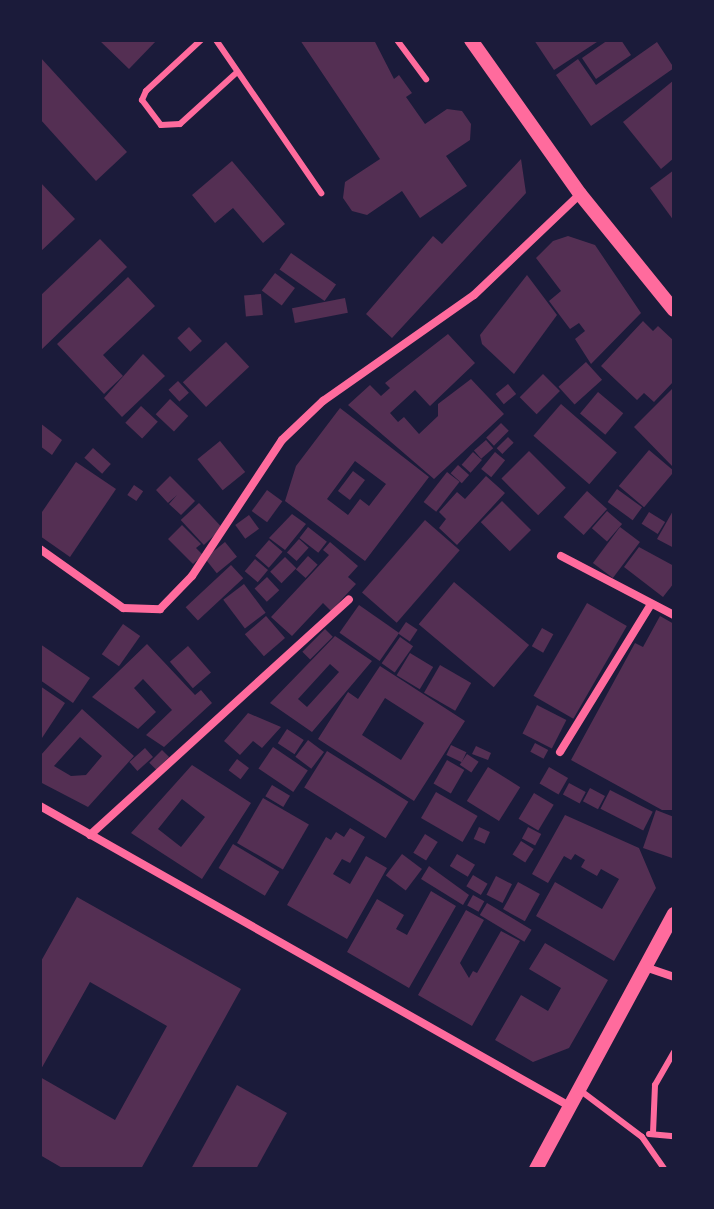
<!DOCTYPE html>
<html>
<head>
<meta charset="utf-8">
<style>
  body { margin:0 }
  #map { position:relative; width:714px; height:1209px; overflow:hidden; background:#1b1b3a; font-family:"Fira Sans Condensed",sans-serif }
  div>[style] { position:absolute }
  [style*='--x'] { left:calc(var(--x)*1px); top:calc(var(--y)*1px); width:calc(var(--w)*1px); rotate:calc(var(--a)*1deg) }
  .building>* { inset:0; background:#542f53; transform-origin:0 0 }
  .service>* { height:6px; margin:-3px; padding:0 3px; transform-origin:3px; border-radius:3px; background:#ff6b9d }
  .minor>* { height:8px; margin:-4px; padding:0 4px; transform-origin:4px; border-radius:4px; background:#ff6b9d }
  .tertiary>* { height:14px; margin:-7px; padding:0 7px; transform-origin:7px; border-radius:7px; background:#ff6b9d }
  span { translate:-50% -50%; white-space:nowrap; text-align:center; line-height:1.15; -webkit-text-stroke:7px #1b1b3a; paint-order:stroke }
  .frame { position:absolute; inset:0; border:42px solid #1b1b3a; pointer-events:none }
</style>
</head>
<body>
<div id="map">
  <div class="building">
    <div style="clip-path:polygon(99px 40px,157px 40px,129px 69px)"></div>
    <div style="clip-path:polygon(300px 40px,374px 40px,394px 79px,399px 75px,412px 93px,406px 97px,425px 124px,447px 109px,462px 111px,471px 124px,470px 140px,446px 156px,467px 186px,420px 218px,402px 191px,367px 215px,352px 211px,343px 198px,345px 182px,380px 159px)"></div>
    <div style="clip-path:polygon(534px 40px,600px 40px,554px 70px)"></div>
    <div style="clip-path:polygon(608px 40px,621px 40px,631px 55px,596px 79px,582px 58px)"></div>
    <div style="clip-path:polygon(657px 42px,674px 68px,591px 126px,556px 75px,578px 59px,596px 85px)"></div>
    <div style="clip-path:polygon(40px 57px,127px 152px,96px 181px,40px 119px)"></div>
    <div style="clip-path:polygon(674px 80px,674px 158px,661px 169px,623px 122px)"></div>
    <div style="clip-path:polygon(521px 159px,526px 193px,392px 338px,366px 314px,433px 236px,442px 244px)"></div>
    <div style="clip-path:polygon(232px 161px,285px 224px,263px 243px,233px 208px,215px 223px,192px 195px)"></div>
    <div style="clip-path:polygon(674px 170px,674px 221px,650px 188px)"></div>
    <div style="clip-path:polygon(40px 182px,75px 219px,40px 252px)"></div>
    <div style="clip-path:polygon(568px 236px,595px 245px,641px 313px,591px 364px,575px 339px,585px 331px,579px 323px,570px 329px,549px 301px,561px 291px,536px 258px,553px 241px)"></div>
    <div style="clip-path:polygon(100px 239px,127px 267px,40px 351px,40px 296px)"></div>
    <div style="left:291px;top:253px;width:55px;height:20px;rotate:35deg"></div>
    <div style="left:275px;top:273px;width:25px;height:22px;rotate:37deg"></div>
    <div style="clip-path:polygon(527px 275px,557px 315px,514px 374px,482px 344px,480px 335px)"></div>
    <div style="clip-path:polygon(128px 277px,155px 306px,103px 355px,123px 376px,104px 394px,57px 344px)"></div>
    <div style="left:261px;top:294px;width:21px;height:17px;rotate:85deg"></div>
    <div style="left:345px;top:298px;width:15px;height:54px;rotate:79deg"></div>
    <div style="clip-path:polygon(643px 321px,653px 331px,658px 326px,674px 341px,674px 381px,654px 402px,644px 393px,637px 400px,601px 366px)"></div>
    <div style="left:189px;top:327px;width:19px;height:16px;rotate:47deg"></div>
    <div style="clip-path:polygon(448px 334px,475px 363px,430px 406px,415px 390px,390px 413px,398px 422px,404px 417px,419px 434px,438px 416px,438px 404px,471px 379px,504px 414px,434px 479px,348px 405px,370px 385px,381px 396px,390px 388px,385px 383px)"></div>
    <div style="left:226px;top:342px;width:34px;height:59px;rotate:47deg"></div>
    <div style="clip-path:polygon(143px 354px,165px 376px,122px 417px,104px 398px)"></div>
    <div style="left:586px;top:362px;width:24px;height:37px;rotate:48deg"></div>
    <div style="left:543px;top:374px;width:24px;height:33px;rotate:45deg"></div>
    <div style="left:178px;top:381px;width:16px;height:13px;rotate:47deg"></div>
    <div style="left:508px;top:384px;width:13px;height:16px;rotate:51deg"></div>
    <div style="clip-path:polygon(674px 387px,674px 468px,634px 427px)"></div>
    <div style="left:598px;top:392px;width:33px;height:28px;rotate:40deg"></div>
    <div style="left:170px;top:399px;width:25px;height:21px;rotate:43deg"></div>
    <div style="left:561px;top:404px;width:74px;height:42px;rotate:41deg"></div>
    <div style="left:141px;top:406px;width:23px;height:23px;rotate:43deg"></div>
    <div style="clip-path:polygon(evenodd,340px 408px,429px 477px,365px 561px,285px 501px,296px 466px,340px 408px,355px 461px,386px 484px,369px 506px,360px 499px,348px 515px,327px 499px,355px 461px)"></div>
    <div style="clip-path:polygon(40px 423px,62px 440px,52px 455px,40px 446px)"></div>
    <div style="left:501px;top:423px;width:11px;height:21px;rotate:45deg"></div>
    <div style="left:508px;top:437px;width:8px;height:16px;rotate:45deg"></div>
    <div style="left:486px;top:440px;width:11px;height:16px;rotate:49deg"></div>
    <div style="left:220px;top:441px;width:40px;height:29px;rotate:51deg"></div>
    <div style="left:93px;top:448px;width:24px;height:13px;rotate:42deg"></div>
    <div style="left:649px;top:450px;width:33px;height:47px;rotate:40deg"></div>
    <div style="left:529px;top:451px;width:52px;height:39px;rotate:45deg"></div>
    <div style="left:473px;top:452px;width:12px;height:17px;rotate:42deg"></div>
    <div style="left:495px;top:452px;width:13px;height:22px;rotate:39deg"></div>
    <div style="clip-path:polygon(76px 462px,116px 489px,70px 557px,40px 536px,40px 515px)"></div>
    <div style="left:458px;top:465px;width:15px;height:11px;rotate:42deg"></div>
    <div style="left:353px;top:471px;width:15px;height:25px;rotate:37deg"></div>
    <div style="left:447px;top:472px;width:16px;height:38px;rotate:38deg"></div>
    <div style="clip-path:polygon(170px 476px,195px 501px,181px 515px,169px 504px,177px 495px,168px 503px,156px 490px)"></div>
    <div style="clip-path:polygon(486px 476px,505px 493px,457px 545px,439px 528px,446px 519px,439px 512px,457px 492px,465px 499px)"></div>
    <div style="left:134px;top:485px;width:11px;height:12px;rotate:34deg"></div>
    <div style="left:617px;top:489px;width:31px;height:16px;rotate:36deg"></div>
    <div style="left:267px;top:490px;width:19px;height:26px;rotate:36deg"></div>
    <div style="left:587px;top:491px;width:27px;height:35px;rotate:42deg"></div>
    <div style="left:502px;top:501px;width:41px;height:30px;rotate:45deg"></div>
    <div style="left:199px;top:503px;width:34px;height:25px;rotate:47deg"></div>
    <div style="clip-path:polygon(674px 509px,674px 548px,657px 539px)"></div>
    <div style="left:607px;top:511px;width:20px;height:23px;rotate:41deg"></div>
    <div style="left:649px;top:512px;width:19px;height:14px;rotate:32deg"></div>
    <div style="clip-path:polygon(292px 514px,306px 524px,285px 550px,269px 538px)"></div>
    <div style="left:249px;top:515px;width:17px;height:17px;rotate:54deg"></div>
    <div style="left:425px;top:520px;width:46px;height:96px;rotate:41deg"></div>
    <div style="clip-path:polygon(182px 525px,201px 544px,196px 548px,203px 555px,193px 564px,168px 539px)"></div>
    <div style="left:308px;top:527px;width:24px;height:14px;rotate:38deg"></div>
    <div style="left:620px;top:527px;width:25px;height:45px;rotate:37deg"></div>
    <div style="left:299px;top:539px;width:13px;height:18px;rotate:42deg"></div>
    <div style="left:269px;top:540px;width:18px;height:21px;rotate:41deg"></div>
    <div style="left:225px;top:542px;width:19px;height:26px;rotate:51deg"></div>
    <div style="clip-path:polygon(330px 542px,358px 566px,348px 577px,356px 584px,331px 611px,323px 603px,292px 636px,271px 617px,329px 555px,323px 550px)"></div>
    <div style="clip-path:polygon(639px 547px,674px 566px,674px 583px,663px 597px,624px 567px)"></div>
    <div style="left:308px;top:556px;width:13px;height:18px;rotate:42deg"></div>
    <div style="left:285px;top:557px;width:16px;height:21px;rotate:45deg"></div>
    <div style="left:255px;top:559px;width:17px;height:16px;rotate:40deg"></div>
    <div style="left:231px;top:565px;width:18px;height:62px;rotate:47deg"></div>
    <div style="left:267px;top:577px;width:18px;height:17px;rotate:47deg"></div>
    <div style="left:454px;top:582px;width:98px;height:55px;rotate:40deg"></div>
    <div style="left:244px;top:584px;width:36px;height:26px;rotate:53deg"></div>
    <div style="left:587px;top:603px;width:46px;height:107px;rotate:30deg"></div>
    <div style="left:359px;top:605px;width:49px;height:34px;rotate:35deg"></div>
    <div style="left:266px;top:616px;width:29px;height:28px;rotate:49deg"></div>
    <div style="clip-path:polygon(660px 616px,674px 624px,674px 810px,662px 810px,571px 760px,635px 643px,643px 647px)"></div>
    <div style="left:406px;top:622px;width:14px;height:14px;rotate:34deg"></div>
    <div style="left:123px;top:624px;width:21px;height:37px;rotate:35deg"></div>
    <div style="left:542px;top:628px;width:13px;height:21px;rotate:29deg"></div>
    <div style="left:325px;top:629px;width:11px;height:32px;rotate:45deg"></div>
    <div style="clip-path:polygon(evenodd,335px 636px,372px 661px,312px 732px,270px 703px,335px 636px,330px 664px,339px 672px,307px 707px,298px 699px,330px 664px)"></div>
    <div style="left:400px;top:637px;width:16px;height:32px;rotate:35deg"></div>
    <div style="clip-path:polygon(40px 644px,90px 678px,73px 703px,40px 680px)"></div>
    <div style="clip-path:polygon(147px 644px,195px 695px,201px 690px,212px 703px,164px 747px,146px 735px,172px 710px,143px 679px,134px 688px,156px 712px,138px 729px,92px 697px)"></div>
    <div style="left:188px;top:646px;width:35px;height:24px;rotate:49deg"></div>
    <div style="left:410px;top:653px;width:27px;height:26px;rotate:31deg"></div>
    <div style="left:440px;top:665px;width:36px;height:32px;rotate:30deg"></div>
    <div style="clip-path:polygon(evenodd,380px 666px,465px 721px,414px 801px,318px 739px,348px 692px,358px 699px,380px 666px,385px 698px,424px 723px,401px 760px,362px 735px,385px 698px)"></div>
    <div style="clip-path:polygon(40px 686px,65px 703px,40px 741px)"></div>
    <div style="left:537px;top:705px;width:33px;height:32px;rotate:27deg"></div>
    <div style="clip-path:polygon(evenodd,82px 709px,134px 756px,88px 807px,40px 782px,40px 756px,82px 709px,80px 737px,102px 756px,86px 775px,71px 776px,54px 766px,80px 737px)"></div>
    <div style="clip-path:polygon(248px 713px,281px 727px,262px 748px,253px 741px,240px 755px,224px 741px)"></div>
    <div style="left:287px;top:729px;width:20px;height:17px;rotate:33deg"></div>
    <div style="left:308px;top:740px;width:20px;height:21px;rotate:37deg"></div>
    <div style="left:535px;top:743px;width:15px;height:10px;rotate:28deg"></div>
    <div style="left:451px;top:745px;width:17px;height:11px;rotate:25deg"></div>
    <div style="clip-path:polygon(476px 746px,491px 753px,488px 760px,472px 754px)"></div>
    <div style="left:273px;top:747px;width:42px;height:26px;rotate:34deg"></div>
    <div style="left:145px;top:748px;width:12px;height:21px;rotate:48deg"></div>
    <div style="left:162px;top:750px;width:10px;height:18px;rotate:45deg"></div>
    <div style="left:327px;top:751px;width:96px;height:43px;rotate:32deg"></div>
    <div style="left:467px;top:754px;width:14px;height:13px;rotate:34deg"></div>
    <div style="left:237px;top:759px;width:15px;height:14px;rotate:37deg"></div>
    <div style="left:447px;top:760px;width:20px;height:27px;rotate:30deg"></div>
    <div style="clip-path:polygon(evenodd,192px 765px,251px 803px,202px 879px,131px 833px,192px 765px,182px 799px,205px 817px,181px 847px,158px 829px,182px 799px)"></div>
    <div style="left:488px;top:767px;width:38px;height:40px;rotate:32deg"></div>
    <div style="left:549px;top:767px;width:22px;height:19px;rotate:30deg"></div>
    <div style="left:569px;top:783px;width:19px;height:13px;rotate:28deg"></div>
    <div style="left:272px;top:785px;width:21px;height:13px;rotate:31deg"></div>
    <div style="left:590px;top:788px;width:17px;height:15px;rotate:28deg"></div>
    <div style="left:610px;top:790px;width:48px;height:21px;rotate:27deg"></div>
    <div style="left:436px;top:792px;width:48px;height:30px;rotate:30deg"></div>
    <div style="left:534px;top:793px;width:23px;height:30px;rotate:31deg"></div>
    <div style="left:263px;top:798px;width:53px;height:52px;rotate:30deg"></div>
    <div style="clip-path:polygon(656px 810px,674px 817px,672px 858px,643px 848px)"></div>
    <div style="clip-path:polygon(565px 815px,639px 848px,656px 888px,614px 961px,536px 916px,555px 882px,602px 909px,619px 879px,601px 869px,597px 876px,581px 867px,585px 860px,575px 854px,571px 860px,564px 856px,548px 883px,532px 874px)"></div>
    <div style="left:479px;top:827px;width:12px;height:13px;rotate:24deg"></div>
    <div style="left:528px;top:827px;width:15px;height:13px;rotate:28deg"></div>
    <div style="clip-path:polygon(350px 828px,365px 837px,350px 863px,342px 859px,333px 874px,350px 884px,366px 856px,387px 868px,347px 939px,287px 905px,326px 837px,331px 840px,336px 832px,344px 837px)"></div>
    <div style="left:425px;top:834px;width:15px;height:22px;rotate:32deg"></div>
    <div style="left:521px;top:841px;width:15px;height:16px;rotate:32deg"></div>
    <div style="left:233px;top:844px;width:54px;height:28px;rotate:31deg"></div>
    <div style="left:402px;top:854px;width:25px;height:27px;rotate:37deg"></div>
    <div style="left:457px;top:854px;width:21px;height:14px;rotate:31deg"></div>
    <div style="clip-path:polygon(429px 866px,469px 895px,463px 905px,421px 879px)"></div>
    <div style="left:473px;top:875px;width:17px;height:13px;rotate:31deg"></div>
    <div style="left:496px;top:876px;width:18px;height:21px;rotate:27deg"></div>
    <div style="left:518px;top:882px;width:25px;height:31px;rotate:29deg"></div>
    <div style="clip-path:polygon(431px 891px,456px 906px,409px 988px,347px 952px,377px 899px,404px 915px,396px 929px,407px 935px)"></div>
    <div style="left:473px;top:895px;width:13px;height:12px;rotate:29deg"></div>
    <div style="clip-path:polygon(77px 897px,241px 989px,141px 1169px,64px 1169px,40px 1155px,40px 1077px,115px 1120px,167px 1026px,90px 982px,40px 1071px,40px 963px)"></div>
    <div style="left:487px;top:903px;width:52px;height:14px;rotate:31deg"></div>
    <div style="clip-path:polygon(466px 910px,484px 920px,460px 963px,469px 978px,473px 971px,477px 973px,501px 931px,520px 941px,472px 1026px,418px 995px)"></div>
    <div style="clip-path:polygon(545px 943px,608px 980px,569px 1048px,533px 1062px,495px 1040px,521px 995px,548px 1011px,561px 988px,529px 969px)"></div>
    <div style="clip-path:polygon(237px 1085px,287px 1113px,256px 1169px,191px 1169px)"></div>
  </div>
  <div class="service">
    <div style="--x:201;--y:40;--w:75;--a:137.2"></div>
    <div style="--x:146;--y:91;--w:10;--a:114"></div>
    <div style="--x:142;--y:100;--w:31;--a:53"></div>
    <div style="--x:161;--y:125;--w:19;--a:-3"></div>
    <div style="--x:180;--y:124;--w:76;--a:-42.3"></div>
    <div style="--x:216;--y:40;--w:186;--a:55.5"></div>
    <div style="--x:397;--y:40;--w:49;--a:53.4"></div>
    <div style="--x:581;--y:1091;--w:76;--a:37"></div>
    <div style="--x:642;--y:1137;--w:39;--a:55"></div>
    <div style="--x:653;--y:1133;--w:48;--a:-87.6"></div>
    <div style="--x:655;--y:1085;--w:38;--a:-60"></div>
    <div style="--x:649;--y:1134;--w:25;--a:5"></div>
  </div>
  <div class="minor">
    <div style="--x:40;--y:549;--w:102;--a:35.4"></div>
    <div style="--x:123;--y:608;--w:37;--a:2"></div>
    <div style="--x:160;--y:609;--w:46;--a:-45.9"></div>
    <div style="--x:192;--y:576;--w:163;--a:-56.5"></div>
    <div style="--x:282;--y:440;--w:57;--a:-43.6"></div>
    <div style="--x:323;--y:401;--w:184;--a:-35.1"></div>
    <div style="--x:474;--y:295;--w:146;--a:-43.6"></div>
    <div style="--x:561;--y:556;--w:127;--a:27.6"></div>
    <div style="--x:560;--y:752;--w:174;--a:-58.4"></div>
    <div style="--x:40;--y:806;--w:610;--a:29.55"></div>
    <div style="--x:90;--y:835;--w:350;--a:-42.3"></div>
    <div style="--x:645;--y:967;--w:31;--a:19"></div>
  </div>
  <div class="tertiary">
    <div style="--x:471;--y:40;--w:189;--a:54.7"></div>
    <div style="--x:580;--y:194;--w:149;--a:51"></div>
    <div style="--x:536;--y:1169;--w:290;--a:-61.6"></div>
  </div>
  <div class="frame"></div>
</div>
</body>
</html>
